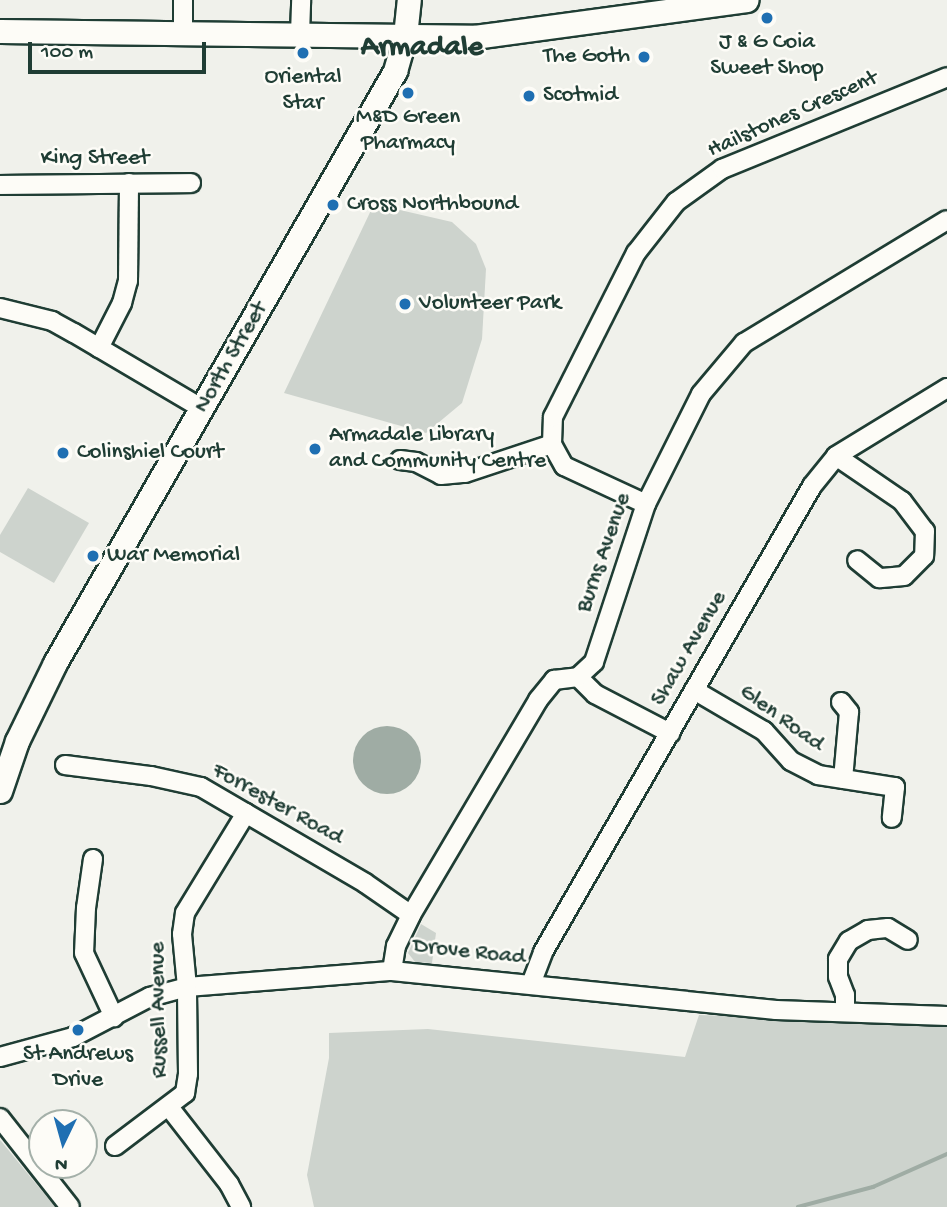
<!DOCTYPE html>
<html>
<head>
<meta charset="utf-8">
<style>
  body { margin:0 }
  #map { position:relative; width:947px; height:1207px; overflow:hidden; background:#f0f1eb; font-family:"Gochi Hand",sans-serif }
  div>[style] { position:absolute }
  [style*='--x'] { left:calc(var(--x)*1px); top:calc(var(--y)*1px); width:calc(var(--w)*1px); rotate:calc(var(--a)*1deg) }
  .green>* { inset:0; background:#cdd3cd }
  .water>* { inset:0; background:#9faca4 }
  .round { border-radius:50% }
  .stream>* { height:3.5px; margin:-1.75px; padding:0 1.75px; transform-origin:1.75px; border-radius:1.75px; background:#9faca4 }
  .roads { filter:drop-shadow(2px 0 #1f3d34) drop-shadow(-2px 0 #1f3d34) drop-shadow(0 2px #1f3d34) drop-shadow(0 -2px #1f3d34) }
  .minor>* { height:18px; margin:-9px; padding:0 9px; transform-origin:9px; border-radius:9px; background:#fdfcf7 }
  .major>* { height:23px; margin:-11.5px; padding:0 11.5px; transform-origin:11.5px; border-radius:11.5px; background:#fdfcf7 }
  .dots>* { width:19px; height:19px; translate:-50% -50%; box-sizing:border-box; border:4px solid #fdfcf7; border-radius:50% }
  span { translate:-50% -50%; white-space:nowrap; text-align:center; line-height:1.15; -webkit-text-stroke:5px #fdfcf7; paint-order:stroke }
  .poi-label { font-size:23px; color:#1f3d34 }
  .right { translate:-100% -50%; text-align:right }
  .left { translate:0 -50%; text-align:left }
  .street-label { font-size:23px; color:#1f3d34 }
  .district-label { font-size:30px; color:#1f3d34; font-weight:700 }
  .north { position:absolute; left:28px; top:1109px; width:70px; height:70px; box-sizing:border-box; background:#fdfcf7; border:2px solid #a4b0a9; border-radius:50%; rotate:185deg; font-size:19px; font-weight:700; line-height:28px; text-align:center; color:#1f3d34 }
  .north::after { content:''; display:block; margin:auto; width:24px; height:32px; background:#1f6fb2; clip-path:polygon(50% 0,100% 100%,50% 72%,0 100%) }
  .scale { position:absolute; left:28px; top:42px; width:178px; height:32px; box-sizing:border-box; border:4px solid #1f3d34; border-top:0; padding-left:9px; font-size:21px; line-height:24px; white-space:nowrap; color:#1f3d34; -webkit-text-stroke:5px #fdfcf7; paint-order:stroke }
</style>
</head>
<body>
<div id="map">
  <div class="green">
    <div style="clip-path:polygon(374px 204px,452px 222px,476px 244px,486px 269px,482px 339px,462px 403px,426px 433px,284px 393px)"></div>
    <div style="clip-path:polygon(28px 488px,89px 523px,54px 583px,0 552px,0 535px)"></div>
    <div style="clip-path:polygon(421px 924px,436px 933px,432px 963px,415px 962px,408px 953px)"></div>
    <div style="clip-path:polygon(699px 1015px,947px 1024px,947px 1207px,314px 1207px,307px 1175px,329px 1058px,329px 1033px,428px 1029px,685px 1057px)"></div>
    <div style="clip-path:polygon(0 1140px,1px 1141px,55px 1207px,0 1207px)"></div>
  </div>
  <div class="water">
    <div class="round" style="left:353px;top:726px;width:68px;height:68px"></div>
  </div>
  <div class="stream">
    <div style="--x:798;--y:1207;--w:78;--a:-14.9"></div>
    <div style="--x:873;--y:1187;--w:81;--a:-24"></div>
  </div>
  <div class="roads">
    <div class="minor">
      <div style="--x:183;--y:32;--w:32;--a:-90"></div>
      <div style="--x:300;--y:34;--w:34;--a:-88"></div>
      <div style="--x:0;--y:185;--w:191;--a:-0.6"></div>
      <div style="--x:0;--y:308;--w:54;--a:14"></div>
      <div style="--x:52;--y:321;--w:25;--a:29"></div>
      <div style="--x:74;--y:333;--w:150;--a:30.5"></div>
      <div style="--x:99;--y:348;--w:51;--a:-62.9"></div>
      <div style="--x:122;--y:303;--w:23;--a:-75"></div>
      <div style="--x:128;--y:281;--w:98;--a:-89.4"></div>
      <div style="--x:836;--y:456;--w:80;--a:34.3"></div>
      <div style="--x:902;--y:501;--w:38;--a:53"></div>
      <div style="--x:925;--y:531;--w:25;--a:92"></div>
      <div style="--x:924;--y:556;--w:28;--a:135"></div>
      <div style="--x:904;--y:576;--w:25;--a:175"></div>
      <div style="--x:879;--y:578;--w:28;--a:-141"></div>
      <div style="--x:400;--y:460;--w:16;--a:7"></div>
      <div style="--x:416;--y:462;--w:28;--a:27"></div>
      <div style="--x:441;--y:475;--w:24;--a:-5"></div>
      <div style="--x:465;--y:473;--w:92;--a:-18.4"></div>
      <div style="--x:646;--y:504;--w:90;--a:-155.1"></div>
      <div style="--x:564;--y:466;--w:25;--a:-119"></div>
      <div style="--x:552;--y:444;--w:27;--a:-88"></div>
      <div style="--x:553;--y:417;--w:184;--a:-63.2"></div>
      <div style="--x:636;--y:253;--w:65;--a:-51.9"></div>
      <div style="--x:676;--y:202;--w:57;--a:-35.7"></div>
      <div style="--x:722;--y:169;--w:243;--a:-22.2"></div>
      <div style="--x:578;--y:677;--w:24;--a:45"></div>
      <div style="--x:595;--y:694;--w:85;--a:27.5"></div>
      <div style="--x:694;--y:690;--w:81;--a:30.4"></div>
      <div style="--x:764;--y:731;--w:40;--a:48"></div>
      <div style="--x:791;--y:761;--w:30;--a:27"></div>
      <div style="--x:818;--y:775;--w:78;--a:8.9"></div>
      <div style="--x:895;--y:787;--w:31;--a:96"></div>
      <div style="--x:841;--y:702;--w:13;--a:51"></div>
      <div style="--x:849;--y:712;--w:67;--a:95.1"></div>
      <div style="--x:65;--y:765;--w:87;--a:7.3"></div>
      <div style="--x:151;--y:776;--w:51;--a:12.4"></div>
      <div style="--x:201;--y:787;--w:190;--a:30.3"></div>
      <div style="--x:365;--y:883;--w:56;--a:34.8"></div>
      <div style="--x:93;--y:859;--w:49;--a:98.1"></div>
      <div style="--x:86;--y:908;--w:45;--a:92.5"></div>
      <div style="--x:84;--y:953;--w:71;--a:64.9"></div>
      <div style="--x:392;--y:971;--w:25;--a:-81"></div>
      <div style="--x:396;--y:946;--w:34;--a:-64"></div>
      <div style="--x:411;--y:915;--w:250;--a:-59.4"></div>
      <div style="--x:538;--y:700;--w:26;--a:-51"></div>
      <div style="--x:554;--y:680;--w:24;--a:-7"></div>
      <div style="--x:578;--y:677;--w:22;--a:-43"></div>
      <div style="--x:594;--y:662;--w:166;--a:-71.8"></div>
      <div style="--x:646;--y:504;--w:123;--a:-63.4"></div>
      <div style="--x:701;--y:394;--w:67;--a:-49.9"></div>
      <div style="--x:744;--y:343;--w:237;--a:-31.2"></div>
      <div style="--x:531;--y:984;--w:34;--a:-69"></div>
      <div style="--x:543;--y:952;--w:538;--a:-60"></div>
      <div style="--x:812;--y:486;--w:38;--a:-51"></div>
      <div style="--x:836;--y:456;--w:130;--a:-31.5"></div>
      <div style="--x:845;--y:1012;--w:17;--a:-90"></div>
      <div style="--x:845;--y:995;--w:19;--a:-111"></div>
      <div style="--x:838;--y:977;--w:18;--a:-90"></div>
      <div style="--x:838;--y:959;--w:21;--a:-59"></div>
      <div style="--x:849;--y:941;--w:22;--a:-30"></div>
      <div style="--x:868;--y:930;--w:20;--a:-6"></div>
      <div style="--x:888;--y:928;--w:23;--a:31"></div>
      <div style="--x:0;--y:1057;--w:76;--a:-15.3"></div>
      <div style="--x:73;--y:1037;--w:87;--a:-27.5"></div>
      <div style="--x:150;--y:997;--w:38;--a:-15"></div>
      <div style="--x:187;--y:987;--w:206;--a:-4.5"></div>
      <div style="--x:392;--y:971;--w:386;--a:5.8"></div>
      <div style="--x:776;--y:1010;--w:171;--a:2"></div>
      <div style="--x:169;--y:1107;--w:98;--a:52.1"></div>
      <div style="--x:229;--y:1184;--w:26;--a:62"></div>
      <div style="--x:0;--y:1118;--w:113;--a:51.8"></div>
      <div style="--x:115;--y:1146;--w:88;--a:-37.1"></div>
      <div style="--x:185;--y:1093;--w:19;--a:-81"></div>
      <div style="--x:188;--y:1074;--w:87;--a:-90.7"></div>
      <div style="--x:187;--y:987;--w:53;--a:-95.4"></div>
      <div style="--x:182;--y:934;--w:21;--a:-82"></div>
      <div style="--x:185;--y:913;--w:117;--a:-58.6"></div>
    </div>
    <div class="major">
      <div style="--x:0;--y:31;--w:474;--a:0.7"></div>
      <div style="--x:474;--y:37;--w:275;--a:-7.7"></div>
      <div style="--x:0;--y:791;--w:53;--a:-71.2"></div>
      <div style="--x:17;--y:741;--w:87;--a:-64"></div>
      <div style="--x:55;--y:663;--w:683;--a:-60.13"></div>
      <div style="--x:395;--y:71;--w:36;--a:-74"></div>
      <div style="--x:405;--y:36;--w:36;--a:-84"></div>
    </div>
  </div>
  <div class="dots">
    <div style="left:767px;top:18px;background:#1f6fb2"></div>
    <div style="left:303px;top:53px;background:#1f6fb2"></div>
    <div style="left:644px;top:57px;background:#1f6fb2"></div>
    <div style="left:408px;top:93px;background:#1f6fb2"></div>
    <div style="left:529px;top:96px;background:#1f6fb2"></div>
    <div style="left:333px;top:205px;background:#1f6fb2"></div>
    <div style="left:405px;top:304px;background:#1f6fb2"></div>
    <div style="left:315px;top:449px;background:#1f6fb2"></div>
    <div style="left:63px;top:453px;background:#1f6fb2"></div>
    <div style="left:93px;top:556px;background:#1f6fb2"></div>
    <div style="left:78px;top:1030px;background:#1f6fb2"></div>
  </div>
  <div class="poi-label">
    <span style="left:767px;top:56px">J &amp; G Coia<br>Sweet Shop</span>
    <span class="right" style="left:630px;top:57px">The Goth</span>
    <span style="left:303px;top:91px">Oriental<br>Star</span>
    <span class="left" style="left:543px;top:96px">Scotmid</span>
    <span style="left:408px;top:131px">M&amp;D Green<br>Pharmacy</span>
    <span class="left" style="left:347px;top:205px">Cross Northbound</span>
    <span class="left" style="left:419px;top:304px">Volunteer Park</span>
    <span class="left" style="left:329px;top:449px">Armadale Library<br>and Community Centre</span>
    <span class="left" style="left:77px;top:453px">Colinshiel Court</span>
    <span class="left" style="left:107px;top:556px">War Memorial</span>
    <span style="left:78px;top:1068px">St Andrews<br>Drive</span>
  </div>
  <div class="street-label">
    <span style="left:793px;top:115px;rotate:-24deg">Hailstones Crescent</span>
    <span style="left:95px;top:159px">King Street</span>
    <span style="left:232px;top:358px;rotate:-60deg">North Street</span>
    <span style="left:605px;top:553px;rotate:-71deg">Burns Avenue</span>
    <span style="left:690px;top:649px;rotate:-60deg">Shaw Avenue</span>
    <span style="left:781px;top:719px;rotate:36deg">Glen Road</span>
    <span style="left:277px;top:805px;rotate:29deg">Forrester Road</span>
    <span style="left:469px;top:953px;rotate:6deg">Drove Road</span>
    <span style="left:160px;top:1010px;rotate:-91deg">Russell Avenue</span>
  </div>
  <div class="district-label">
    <span style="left:422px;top:49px">Armadale</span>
  </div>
  <div class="north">N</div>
  <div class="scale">100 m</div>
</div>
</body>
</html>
